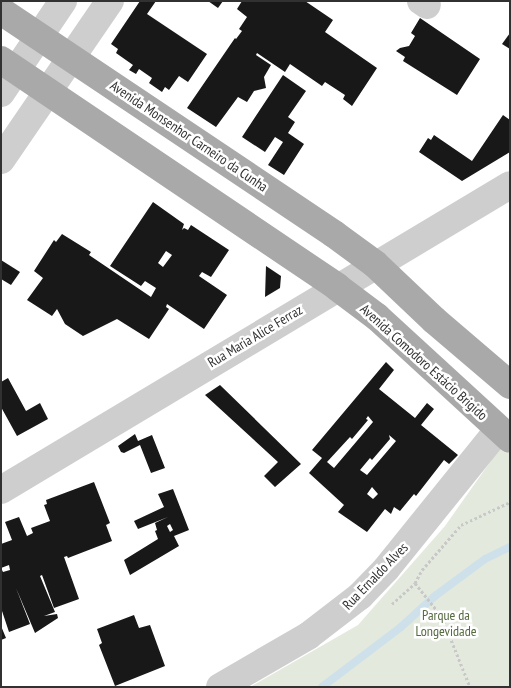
<!DOCTYPE html>
<html>
<head>
<meta charset="utf-8">
<style>
  body { margin:0 }
  #map { position:relative; width:511px; height:688px; overflow:hidden; background:#fff; font-family:"PT Sans Narrow",sans-serif }
  div>[style] { position:absolute }
  [style*='--x'] { left:calc(var(--x)*1px); top:calc(var(--y)*1px); width:calc(var(--w)*1px); rotate:calc(var(--a)*1deg) }
  .green>* { inset:0; background:#e4e9dd }
  .stream>* { height:8px; margin:-4px; padding:0 4px; transform-origin:4px; border-radius:4px; background:#cee1eb }
  .building>* { inset:0; background:#181818 }
  .path>* { height:3px; margin-top:-1.5px; transform-origin:0; background:repeating-linear-gradient(90deg,#c8c8c8 0 2.5px,transparent 0 5px) }
  .minor>* { height:28px; margin:-14px; padding:0 14px; transform-origin:14px; border-radius:14px; background:#cecece }
  .major>* { height:28px; margin:-14px; padding:0 14px; transform-origin:14px; border-radius:14px; background:#a9a9a9 }
  span { translate:-50% -50%; white-space:nowrap; text-align:center; line-height:1.15; -webkit-text-stroke:5px #fff; paint-order:stroke }
  .street-label { font-size:14px; color:#313131 }
  .park-label { font-size:14px; color:#566a40 }
  .frame { position:absolute; inset:0; border:2px solid #313131; pointer-events:none }
</style>
</head>
<body>
<div id="map">
  <div class="green">
    <div style="clip-path:polygon(500px 448px,510px 449px,510px 687px,250px 687px,358px 625px,445px 526px)"></div>
  </div>
  <div class="stream">
    <div style="--x:322;--y:687;--w:99;--a:-37.2"></div>
    <div style="--x:401;--y:627;--w:46;--a:-42.4"></div>
    <div style="--x:435;--y:596;--w:62;--a:-36.5"></div>
    <div style="--x:485;--y:559;--w:28;--a:-26"></div>
  </div>
  <div class="building">
    <div style="clip-path:polygon(140px 1px,156px 1px,147px 14px,207px 54px,188px 82px,179px 76px,169px 90px,165px 87px,162px 92px,149px 83px,152px 78px,139px 69px,136px 74px,129px 70px,133px 65px,116px 53px,118px 49px,111px 44px)"></div>
    <div style="clip-path:polygon(208px 1px,223px 1px,218px 8px)"></div>
    <div style="clip-path:polygon(242px 1px,305px 1px,333px 20px,325px 32px,377px 68px,352px 106px,343px 99px,345px 95px,325px 82px,322px 86px,290px 64px,285px 72px,257px 53px,256px 55px,271px 65px,264px 77px,266px 88px,254px 91px,247px 102px,238px 97px,216px 127px,187px 108px,235px 38px,236px 39px,242px 31px,239px 29px,247px 17px,237px 9px)"></div>
    <div style="clip-path:polygon(420px 18px,480px 59px,457px 95px,403px 61px,405px 57px,396px 51px,400px 48px,409px 46px,415px 36px,411px 33px)"></div>
    <div style="clip-path:polygon(510px 33px,510px 49px,502px 44px)"></div>
    <div style="clip-path:polygon(283px 75px,306px 91px,288px 117px,295px 122px,288px 133px,304px 144px,284px 175px,268px 165px,283px 142px,275px 137px,265px 152px,242px 137px)"></div>
    <div style="clip-path:polygon(503px 115px,510px 120px,510px 152px,462px 181px,419px 152px,428px 138px,431px 140px,434px 135px,472px 161px)"></div>
    <div style="clip-path:polygon(evenodd,153px 202px,184px 224px,182px 230px,184px 228px,188px 230px,191px 225px,229px 250px,211px 277px,202px 272px,199px 276px,227px 295px,204px 329px,167px 304px,166px 307px,169px 309px,149px 339px,117px 319px,83px 336px,65px 324px,57px 309px,52px 316px,27px 300px,43px 278px,34px 271px,54px 240px,56px 242px,62px 234px,91px 252px,89px 255px,151px 297px,156px 288px,145px 281px,141px 286px,110px 266px,153px 202px,166px 251px,172px 255px,163px 267px,158px 263px,166px 251px)"></div>
    <div style="clip-path:polygon(1px 260px,20px 272px,11px 285px,1px 279px)"></div>
    <div style="clip-path:polygon(266px 266px,281px 276px,280px 288px,265px 297px)"></div>
    <div style="clip-path:polygon(evenodd,386px 362px,394px 370px,379px 389px,415px 418px,427px 403px,434px 409px,421px 425px,458px 455px,449px 464px,444px 460px,416px 496px,414px 494px,400px 511px,394px 507px,391px 514px,385px 509px,367px 532px,338px 512px,344px 505px,309px 473px,322px 458px,312px 450px,386px 362px,368px 416px,373px 422px,334px 468px,327px 462px,350px 437px,352px 439px,368px 420px,366px 419px,368px 416px,386px 362px,389px 435px,396px 441px,367px 475px,360px 470px,370px 458px,372px 460px,390px 439px,389px 435px,386px 362px,372px 487px,378px 494px,373px 499px,367px 494px,372px 487px)"></div>
    <div style="clip-path:polygon(8px 378px,26px 411px,40px 403px,48px 419px,17px 436px,1px 407px,1px 382px)"></div>
    <div style="clip-path:polygon(220px 385px,301px 464px,275px 487px,264px 476px,278px 462px,205px 395px)"></div>
    <div style="clip-path:polygon(135px 434px,138px 441px,152px 435px,165px 468px,151px 473px,140px 445px,124px 453px,121px 452px,118px 446px)"></div>
    <div style="clip-path:polygon(94px 482px,110px 523px,106px 525px,112px 541px,68px 558px,67px 556px,64px 557px,79px 599px,54px 608px,42px 575px,40px 576px,55px 612px,44px 616px,57px 614px,58px 618px,35px 633px,16px 588px,30px 624px,9px 632px,1px 608px,1px 568px,3px 572px,10px 570px,9px 565px,1px 568px,1px 544px,12px 540px,5px 522px,19px 517px,27px 536px,33px 533px,31px 528px,50px 521px,44px 505px,47px 504px,46px 500px)"></div>
    <div style="clip-path:polygon(evenodd,173px 489px,189px 530px,174px 536px,179px 546px,130px 575px,124px 560px,158px 539px,155px 531px,157px 530px,155px 523px,168px 517px,138px 529px,134px 521px,164px 507px,158px 494px,173px 489px,170px 524px,173px 530px,170px 532px,167px 526px,170px 524px)"></div>
    <div style="clip-path:polygon(134px 615px,139px 628px,150px 625px,165px 666px,115px 686px,99px 645px,102px 643px,97px 629px)"></div>
    <div style="clip-path:polygon(1px 626px,6px 638px,1px 640px)"></div>
  </div>
  <div class="path">
    <div style="--x:415;--y:583;--w:43;--a:51.5"></div>
    <div style="--x:442;--y:617;--w:75;--a:68.2"></div>
    <div style="--x:392;--y:604;--w:31;--a:-42"></div>
    <div style="--x:415;--y:583;--w:15;--a:-62"></div>
    <div style="--x:422;--y:570;--w:60;--a:-49.1"></div>
    <div style="--x:461;--y:525;--w:54;--a:-25.1"></div>
  </div>
  <div class="minor">
    <div style="--x:421;--y:1;--w:7;--a:34"></div>
    <div style="--x:1;--y:93;--w:111;--a:-56"></div>
    <div style="--x:1;--y:160;--w:193;--a:-55.6"></div>
    <div style="--x:1;--y:490;--w:593;--a:-30.93"></div>
    <div style="--x:220;--y:687;--w:102;--a:-30.1"></div>
    <div style="--x:308;--y:636;--w:66;--a:-37.6"></div>
    <div style="--x:360;--y:596;--w:37;--a:-46"></div>
    <div style="--x:386;--y:569;--w:179;--a:-51.1"></div>
  </div>
  <div class="major">
    <div style="--x:1;--y:11;--w:401;--a:33.8"></div>
    <div style="--x:334;--y:234;--w:51;--a:36.2"></div>
    <div style="--x:375;--y:264;--w:81;--a:43.5"></div>
    <div style="--x:434;--y:320;--w:100;--a:40.5"></div>
    <div style="--x:1;--y:60;--w:405;--a:34"></div>
    <div style="--x:337;--y:287;--w:50;--a:36.9"></div>
    <div style="--x:377;--y:317;--w:180;--a:42.5"></div>
  </div>
  <div class="street-label">
    <span style="left:189px;top:136px;rotate:34deg">Avenida Monsenhor Carneiro da Cunha</span>
    <span style="left:255px;top:336px;rotate:-31deg">Rua Maria Alice Ferraz</span>
    <span style="left:424px;top:362px;rotate:42deg">Avenida Comodoro Estácio Brigido</span>
    <span style="left:375px;top:576px;rotate:-46deg">Rua Ernaldo Alves</span>
  </div>
  <div class="park-label">
    <span style="left:446px;top:623px">Parque da<br>Longevidade</span>
  </div>
  <div class="frame"></div>
</div>
</body>
</html>
